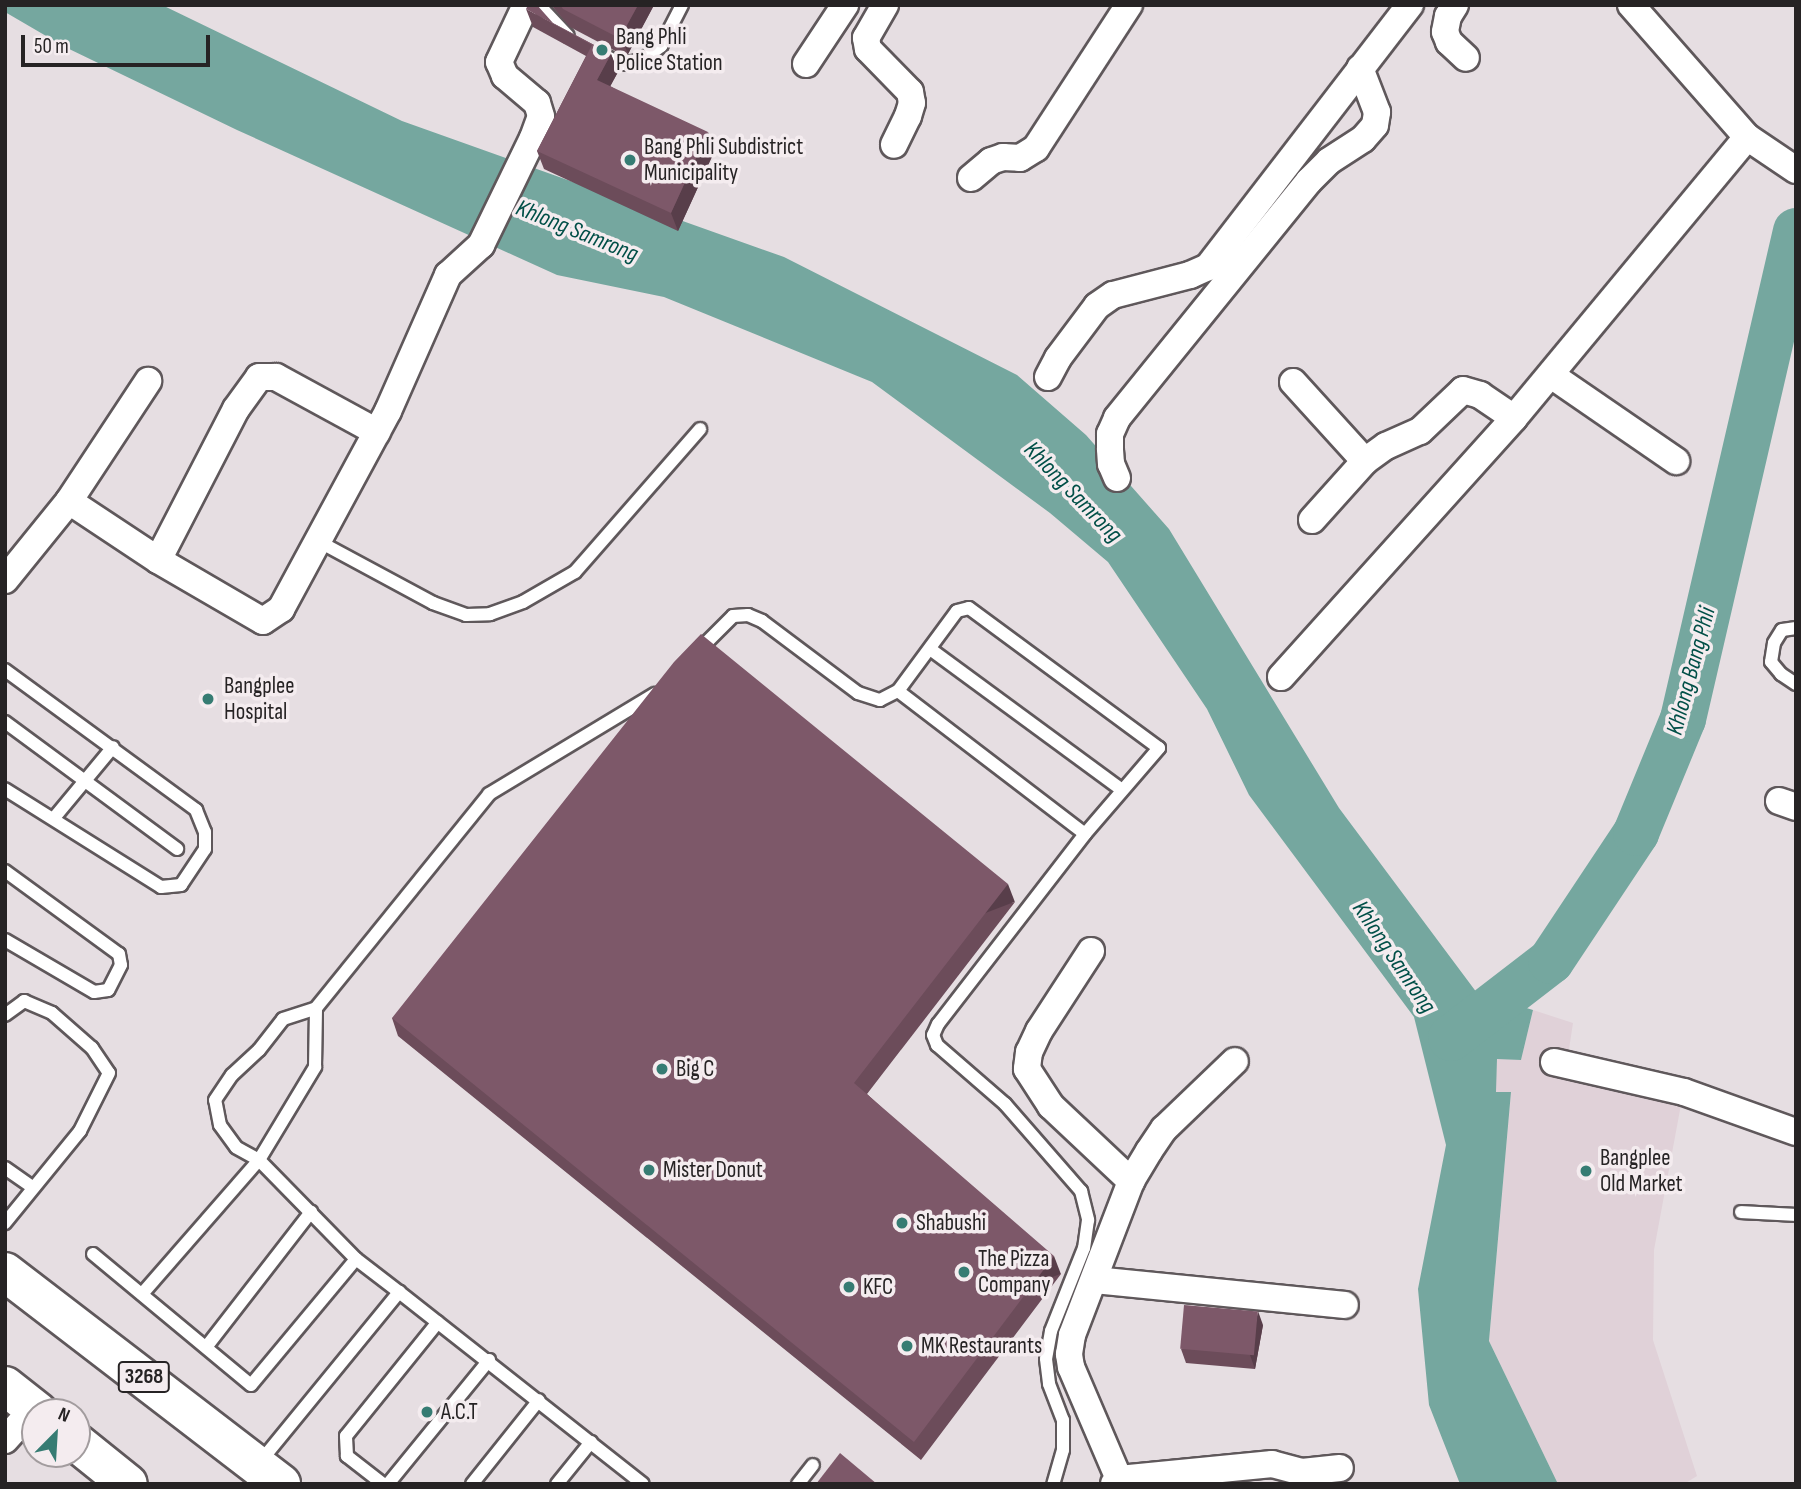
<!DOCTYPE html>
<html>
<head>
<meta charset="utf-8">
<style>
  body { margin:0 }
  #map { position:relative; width:1801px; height:1489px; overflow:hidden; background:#e6dee2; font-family:"Sofia Sans Condensed",sans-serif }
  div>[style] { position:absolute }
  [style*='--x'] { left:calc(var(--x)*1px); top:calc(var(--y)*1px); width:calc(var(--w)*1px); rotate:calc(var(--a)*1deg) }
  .built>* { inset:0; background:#e0d1d8 }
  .water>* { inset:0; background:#75a79f }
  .river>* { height:46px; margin:-23px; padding:0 23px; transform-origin:23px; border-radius:23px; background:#75a79f }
  .roads { filter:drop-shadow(2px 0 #5f585b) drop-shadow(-2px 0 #5f585b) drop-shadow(0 2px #5f585b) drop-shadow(0 -2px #5f585b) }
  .service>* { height:12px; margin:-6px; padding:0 6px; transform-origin:6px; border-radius:6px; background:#fff }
  .minor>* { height:26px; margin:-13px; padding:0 13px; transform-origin:13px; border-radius:13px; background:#fff }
  .primary>* { height:38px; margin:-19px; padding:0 19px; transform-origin:19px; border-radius:19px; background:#fff }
  .wall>* { inset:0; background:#6c4c5a }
  .shaded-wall>* { inset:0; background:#583e4a; transform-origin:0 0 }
  .building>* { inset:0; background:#7d5869; transform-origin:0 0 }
  .dots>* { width:19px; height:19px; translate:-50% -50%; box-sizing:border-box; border:4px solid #f4ecef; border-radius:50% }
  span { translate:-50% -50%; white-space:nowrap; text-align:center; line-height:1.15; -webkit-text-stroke:7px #f4ecef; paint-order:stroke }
  .shield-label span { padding:2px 5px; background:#f4ecef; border:2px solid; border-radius:5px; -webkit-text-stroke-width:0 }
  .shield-label { font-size:21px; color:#262324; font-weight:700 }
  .poi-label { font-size:23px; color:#262324 }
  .left { translate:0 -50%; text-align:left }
  .water-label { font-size:24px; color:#014f47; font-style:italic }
  .frame { position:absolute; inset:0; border:7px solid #262324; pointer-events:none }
  .north { position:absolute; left:21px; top:1398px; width:70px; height:70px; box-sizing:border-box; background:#f4ecef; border:2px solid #a29c9e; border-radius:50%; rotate:24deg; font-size:19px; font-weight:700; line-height:28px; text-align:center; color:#262324 }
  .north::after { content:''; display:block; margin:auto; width:24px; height:32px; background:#367c73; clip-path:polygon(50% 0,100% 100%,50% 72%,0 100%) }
  .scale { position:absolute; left:21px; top:35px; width:189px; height:32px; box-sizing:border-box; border:4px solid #262324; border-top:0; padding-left:9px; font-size:21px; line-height:24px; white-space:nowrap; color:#262324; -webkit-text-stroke:5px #f4ecef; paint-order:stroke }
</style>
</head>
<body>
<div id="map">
  <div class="built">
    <div style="clip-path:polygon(1533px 1010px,1573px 1023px,1568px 1056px,1685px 1083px,1654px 1250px,1653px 1340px,1697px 1476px,1684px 1484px,1558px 1484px,1489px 1341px,1511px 1093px,1495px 1093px,1497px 1058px,1521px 1060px)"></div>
  </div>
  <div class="water">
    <div style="clip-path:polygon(5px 5px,162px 5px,402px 121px,784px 257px,1017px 375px,1086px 435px,1169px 529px,1339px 808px,1477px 993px,1533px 1010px,1521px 1060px,1497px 1059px,1496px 1092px,1511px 1092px,1489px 1341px,1558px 1484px,1460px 1484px,1429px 1405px,1418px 1289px,1446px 1145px,1414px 1017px,1249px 795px,1207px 709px,1108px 562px,1050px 513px,872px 382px,664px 297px,557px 275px,237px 130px,65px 47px,5px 12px)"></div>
  </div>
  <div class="river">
    <div style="--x:1451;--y:1038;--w:126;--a:-37.6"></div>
    <div style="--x:1551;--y:961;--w:154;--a:-56.4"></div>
    <div style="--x:1636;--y:833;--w:123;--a:-67.6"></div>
    <div style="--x:1683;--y:719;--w:501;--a:-76.96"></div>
  </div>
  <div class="roads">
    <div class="service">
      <div style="--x:539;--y:5;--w:42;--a:46.9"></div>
      <div style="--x:599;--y:53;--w:25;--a:26"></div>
      <div style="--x:622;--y:64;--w:20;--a:-11"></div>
      <div style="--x:642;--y:60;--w:24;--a:-36"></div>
      <div style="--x:661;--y:46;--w:46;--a:-62.9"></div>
      <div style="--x:318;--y:541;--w:131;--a:28.3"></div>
      <div style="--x:433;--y:603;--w:35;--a:20"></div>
      <div style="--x:466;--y:615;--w:24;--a:-2"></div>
      <div style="--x:490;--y:614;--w:35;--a:-20"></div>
      <div style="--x:523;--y:602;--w:60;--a:-30"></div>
      <div style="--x:575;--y:572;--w:190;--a:-48.8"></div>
      <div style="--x:1796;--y:628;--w:14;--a:172"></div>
      <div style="--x:1782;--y:630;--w:15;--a:122"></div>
      <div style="--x:1774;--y:643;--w:19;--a:99"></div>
      <div style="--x:1771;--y:662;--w:16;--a:50"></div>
      <div style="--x:1781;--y:674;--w:18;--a:34"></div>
      <div style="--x:930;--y:649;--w:238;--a:36.3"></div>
      <div style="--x:697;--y:652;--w:51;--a:-45"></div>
      <div style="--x:733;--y:616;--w:15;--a:-4"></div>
      <div style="--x:748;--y:615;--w:15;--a:23"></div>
      <div style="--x:762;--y:621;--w:120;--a:36.9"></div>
      <div style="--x:858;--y:693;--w:23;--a:18"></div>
      <div style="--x:880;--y:700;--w:20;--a:-27"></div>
      <div style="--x:898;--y:691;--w:235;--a:37.4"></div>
      <div style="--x:1085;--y:834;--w:240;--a:127.7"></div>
      <div style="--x:938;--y:1024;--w:12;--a:114"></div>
      <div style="--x:933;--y:1035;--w:11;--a:68"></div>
      <div style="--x:937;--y:1045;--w:90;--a:40.9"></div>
      <div style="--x:1005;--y:1104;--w:116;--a:48.9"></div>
      <div style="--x:1081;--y:1191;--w:30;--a:76"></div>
      <div style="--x:1088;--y:1220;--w:28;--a:98"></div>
      <div style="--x:1084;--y:1248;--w:89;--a:111.7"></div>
      <div style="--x:1051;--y:1331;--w:28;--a:100"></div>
      <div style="--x:1046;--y:1359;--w:25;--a:83"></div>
      <div style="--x:1049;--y:1384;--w:39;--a:69"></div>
      <div style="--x:1063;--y:1420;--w:30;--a:90"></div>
      <div style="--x:1063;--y:1450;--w:35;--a:106"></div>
      <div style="--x:5;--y:670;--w:237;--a:36.2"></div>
      <div style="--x:196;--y:810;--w:24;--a:68"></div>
      <div style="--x:205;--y:832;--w:17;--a:90"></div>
      <div style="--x:205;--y:849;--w:43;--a:123.7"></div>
      <div style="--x:181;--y:885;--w:20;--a:174"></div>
      <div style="--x:161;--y:887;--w:184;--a:-147.9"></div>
      <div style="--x:898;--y:691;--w:99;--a:-53.6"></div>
      <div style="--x:957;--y:611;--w:12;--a:-14"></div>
      <div style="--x:969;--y:608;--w:236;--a:36.4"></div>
      <div style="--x:1159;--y:748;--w:113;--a:130.7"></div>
      <div style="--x:5;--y:722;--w:214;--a:36.4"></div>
      <div style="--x:54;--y:818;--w:92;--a:-50.3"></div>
      <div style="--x:5;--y:871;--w:141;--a:36.1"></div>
      <div style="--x:119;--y:954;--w:11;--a:80"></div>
      <div style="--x:121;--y:965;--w:28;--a:117"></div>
      <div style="--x:108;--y:990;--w:14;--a:172"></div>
      <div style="--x:94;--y:992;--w:103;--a:-149.7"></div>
      <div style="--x:5;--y:1015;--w:24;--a:-36"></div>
      <div style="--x:24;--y:1001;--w:30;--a:23"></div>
      <div style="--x:52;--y:1013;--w:53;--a:41.2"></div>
      <div style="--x:92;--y:1048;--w:30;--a:56"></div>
      <div style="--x:109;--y:1073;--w:65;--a:116.6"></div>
      <div style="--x:80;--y:1131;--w:119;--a:129.2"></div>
      <div style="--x:5;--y:1168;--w:33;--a:35"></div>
      <div style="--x:1741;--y:1212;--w:55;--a:3.1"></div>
      <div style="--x:93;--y:1254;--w:205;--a:39.7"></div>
      <div style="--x:251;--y:1385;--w:164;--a:-50.2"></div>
      <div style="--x:399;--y:1292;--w:310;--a:38.2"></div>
      <div style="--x:142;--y:1294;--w:178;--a:-48.9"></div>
      <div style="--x:259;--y:1160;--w:26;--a:-151"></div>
      <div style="--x:236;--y:1147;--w:27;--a:-126"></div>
      <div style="--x:220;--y:1125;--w:25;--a:-101"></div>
      <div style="--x:215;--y:1100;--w:30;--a:-56"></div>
      <div style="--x:232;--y:1075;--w:37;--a:-43"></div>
      <div style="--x:259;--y:1050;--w:39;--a:-52"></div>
      <div style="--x:283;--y:1019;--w:35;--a:-18"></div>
      <div style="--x:207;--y:1346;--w:170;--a:-52.2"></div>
      <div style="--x:260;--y:1462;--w:220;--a:-50.7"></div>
      <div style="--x:399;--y:1292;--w:54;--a:-142.5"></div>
      <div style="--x:356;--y:1259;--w:139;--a:-134.4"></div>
      <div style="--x:259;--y:1160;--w:109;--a:-58.9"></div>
      <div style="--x:315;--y:1067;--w:59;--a:-89"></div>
      <div style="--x:316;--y:1008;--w:275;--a:-51"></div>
      <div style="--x:489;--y:794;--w:194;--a:-31.1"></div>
      <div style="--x:383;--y:1484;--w:46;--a:-142.1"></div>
      <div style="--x:347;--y:1456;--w:20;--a:-93"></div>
      <div style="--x:346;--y:1436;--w:146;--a:-51.1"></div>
      <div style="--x:388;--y:1484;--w:160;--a:-50.8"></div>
      <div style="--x:472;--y:1484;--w:107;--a:-51.4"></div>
      <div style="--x:557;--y:1484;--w:54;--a:-51"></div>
      <div style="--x:798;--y:1484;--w:24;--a:-52"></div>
    </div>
    <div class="minor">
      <div style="--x:885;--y:5;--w:38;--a:120"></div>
      <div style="--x:866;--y:38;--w:11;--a:80"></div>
      <div style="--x:868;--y:49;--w:60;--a:45.7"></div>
      <div style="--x:910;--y:92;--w:11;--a:80"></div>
      <div style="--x:912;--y:103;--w:14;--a:107"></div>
      <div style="--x:908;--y:116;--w:32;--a:116"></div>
      <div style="--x:1455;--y:5;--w:13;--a:122"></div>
      <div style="--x:1448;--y:16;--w:16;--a:101"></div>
      <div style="--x:1445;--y:32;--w:11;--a:68"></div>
      <div style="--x:1449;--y:42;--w:23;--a:43"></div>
      <div style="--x:1631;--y:5;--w:176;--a:48.7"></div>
      <div style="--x:1747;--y:137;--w:59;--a:34"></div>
      <div style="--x:806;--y:64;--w:71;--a:-56.5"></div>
      <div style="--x:971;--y:178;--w:26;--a:-40"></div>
      <div style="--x:991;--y:161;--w:13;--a:-18"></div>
      <div style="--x:1003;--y:157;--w:17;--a:3"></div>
      <div style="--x:1020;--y:158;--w:19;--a:-32"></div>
      <div style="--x:1036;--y:148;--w:171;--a:-57"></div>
      <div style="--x:1551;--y:375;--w:152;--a:34.5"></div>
      <div style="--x:1048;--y:377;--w:21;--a:-62"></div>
      <div style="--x:1058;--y:358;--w:65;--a:-53.1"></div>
      <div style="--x:1097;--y:306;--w:19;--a:-35"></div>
      <div style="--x:1113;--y:295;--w:80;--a:-14.6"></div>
      <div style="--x:1190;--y:275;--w:20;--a:-24"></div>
      <div style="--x:1208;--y:267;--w:331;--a:-52.4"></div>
      <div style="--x:1293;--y:382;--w:107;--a:47.7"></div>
      <div style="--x:1117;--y:478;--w:15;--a:-113"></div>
      <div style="--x:1111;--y:464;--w:16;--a:-94"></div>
      <div style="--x:1110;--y:448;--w:14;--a:-90"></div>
      <div style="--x:1110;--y:434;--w:17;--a:-66"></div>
      <div style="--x:1117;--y:418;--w:305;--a:-51"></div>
      <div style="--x:1309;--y:181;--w:28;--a:-45"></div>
      <div style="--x:1329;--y:161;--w:40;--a:-32.9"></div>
      <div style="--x:1363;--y:139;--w:18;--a:-49"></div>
      <div style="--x:1375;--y:125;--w:13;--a:-81"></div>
      <div style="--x:1377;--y:112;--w:47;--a:-111.1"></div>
      <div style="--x:69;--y:501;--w:107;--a:33.5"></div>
      <div style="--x:158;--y:560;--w:121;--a:30.2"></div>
      <div style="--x:263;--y:621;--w:22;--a:-34"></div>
      <div style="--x:281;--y:609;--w:225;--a:-61.6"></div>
      <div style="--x:388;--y:411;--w:149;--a:-66.2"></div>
      <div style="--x:448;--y:275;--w:45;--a:-42.3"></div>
      <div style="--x:481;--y:245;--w:119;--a:-64.1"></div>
      <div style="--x:533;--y:138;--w:23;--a:-70"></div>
      <div style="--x:541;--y:116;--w:14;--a:-107"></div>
      <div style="--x:537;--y:103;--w:42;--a:-139.8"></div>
      <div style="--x:505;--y:76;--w:15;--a:-113"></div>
      <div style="--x:499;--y:62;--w:63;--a:-64.7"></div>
      <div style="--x:1312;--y:520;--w:79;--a:-48.1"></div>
      <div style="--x:1365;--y:461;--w:26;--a:-36"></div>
      <div style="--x:1386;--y:446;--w:37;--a:-24"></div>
      <div style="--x:1420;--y:431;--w:59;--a:-43.6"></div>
      <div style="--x:1463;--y:390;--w:18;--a:16"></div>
      <div style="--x:1480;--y:395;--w:41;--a:34.1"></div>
      <div style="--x:158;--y:560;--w:170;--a:-62.7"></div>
      <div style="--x:236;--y:409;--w:39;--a:-54"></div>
      <div style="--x:259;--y:377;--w:17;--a:0"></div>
      <div style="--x:276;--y:377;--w:115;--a:28.6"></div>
      <div style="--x:5;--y:580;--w:102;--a:-51"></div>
      <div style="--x:69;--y:501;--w:144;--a:-56.6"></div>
      <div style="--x:1281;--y:677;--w:348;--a:-48"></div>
      <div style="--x:1514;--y:418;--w:365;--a:-50.3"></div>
      <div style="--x:1779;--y:801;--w:18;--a:19"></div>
      <div style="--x:1091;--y:951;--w:95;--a:123"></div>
      <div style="--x:1039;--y:1031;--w:23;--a:115"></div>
      <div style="--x:1029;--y:1052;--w:17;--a:97"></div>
      <div style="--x:1027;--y:1069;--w:44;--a:57"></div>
      <div style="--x:1051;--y:1106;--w:110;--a:43.2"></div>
      <div style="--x:1554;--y:1062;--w:133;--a:13"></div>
      <div style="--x:1684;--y:1092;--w:119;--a:19.7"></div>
      <div style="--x:1095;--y:1280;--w:251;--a:5.7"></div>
      <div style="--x:5;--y:1440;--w:42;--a:-47.9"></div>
      <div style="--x:1119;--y:1479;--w:122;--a:-113.2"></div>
      <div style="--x:1071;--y:1367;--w:13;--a:-99"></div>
      <div style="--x:1069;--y:1354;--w:19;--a:-81"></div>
      <div style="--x:1072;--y:1335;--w:165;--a:-69"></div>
      <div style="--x:1131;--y:1181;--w:35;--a:-59"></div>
      <div style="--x:1149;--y:1151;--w:27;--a:-56"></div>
      <div style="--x:1164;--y:1129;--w:98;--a:-43.8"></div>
      <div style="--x:1114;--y:1484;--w:7;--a:-45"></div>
      <div style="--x:1119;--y:1479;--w:154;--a:-5.6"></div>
      <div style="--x:1272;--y:1464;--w:31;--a:15"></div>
      <div style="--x:1302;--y:1472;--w:38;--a:-6"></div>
    </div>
    <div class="primary">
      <div style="--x:5;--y:1272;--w:348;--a:37.5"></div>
      <div style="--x:5;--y:1386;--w:42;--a:38.2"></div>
      <div style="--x:77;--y:1443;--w:65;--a:38.8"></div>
    </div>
  </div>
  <div class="wall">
    <div style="clip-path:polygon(551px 5px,654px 5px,628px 54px,623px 55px,570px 27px)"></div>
    <div style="clip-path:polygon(526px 9px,611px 54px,618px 72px,610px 86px,715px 150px,678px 231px,544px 169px,537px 151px,586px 56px,533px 27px)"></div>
    <div style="clip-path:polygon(1015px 902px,867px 1094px,1061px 1274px,921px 1460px,398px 1036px,392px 1018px)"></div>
    <div style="clip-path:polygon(1263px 1325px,1255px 1369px,1186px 1363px,1181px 1349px)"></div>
  </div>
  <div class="shaded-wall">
    <div style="clip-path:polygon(638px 5px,654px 5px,628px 54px,621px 36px)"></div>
    <div style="clip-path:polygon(611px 54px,618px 72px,604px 98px,597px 80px)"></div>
    <div style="clip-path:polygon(708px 132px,715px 150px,678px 231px,671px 213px)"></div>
    <div style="left:1008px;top:884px;width:19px;height:252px;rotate:69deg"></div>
    <div style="left:1054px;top:1256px;width:19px;height:233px;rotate:69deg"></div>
    <div style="clip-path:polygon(1258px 1311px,1263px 1325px,1255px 1369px,1250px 1355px)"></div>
  </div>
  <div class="building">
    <div style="clip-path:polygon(528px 5px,537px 5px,553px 23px,611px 54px,597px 80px,708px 132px,671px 213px,537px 151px,592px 45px,526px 9px)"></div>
    <div style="clip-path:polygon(560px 5px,638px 5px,621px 36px,617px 37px,563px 9px)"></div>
    <div style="clip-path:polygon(701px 634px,1008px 884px,854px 1083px,1054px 1256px,914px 1442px,392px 1018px,674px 662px)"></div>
    <div style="left:1184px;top:1305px;width:74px;height:44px;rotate:5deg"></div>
    <div style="clip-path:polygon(840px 1453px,877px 1484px,816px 1484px)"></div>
  </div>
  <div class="dots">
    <div style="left:602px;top:50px;background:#367c73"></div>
    <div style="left:630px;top:160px;background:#367c73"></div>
    <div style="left:208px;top:699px;background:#367c73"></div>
    <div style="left:662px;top:1069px;background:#367c73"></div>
    <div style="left:649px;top:1170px;background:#367c73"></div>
    <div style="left:1586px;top:1171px;background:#367c73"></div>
    <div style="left:902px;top:1223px;background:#367c73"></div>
    <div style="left:964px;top:1272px;background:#367c73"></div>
    <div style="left:849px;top:1287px;background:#367c73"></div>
    <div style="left:907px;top:1346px;background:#367c73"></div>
    <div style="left:427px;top:1412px;background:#367c73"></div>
  </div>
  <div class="shield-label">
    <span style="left:144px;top:1377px">3268</span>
  </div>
  <div class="poi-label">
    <span class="left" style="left:616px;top:50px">Bang Phli<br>Police Station</span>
    <span class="left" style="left:644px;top:160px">Bang Phli Subdistrict<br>Municipality</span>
    <span class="left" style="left:224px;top:699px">Bangplee<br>Hospital</span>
    <span class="left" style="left:676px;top:1069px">Big C</span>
    <span class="left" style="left:1600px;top:1171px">Bangplee<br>Old Market</span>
    <span class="left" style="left:663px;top:1170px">Mister Donut</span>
    <span class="left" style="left:916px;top:1223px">Shabushi</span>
    <span class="left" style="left:978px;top:1272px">The Pizza<br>Company</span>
    <span class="left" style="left:863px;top:1287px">KFC</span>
    <span class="left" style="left:921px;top:1346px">MK Restaurants</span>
    <span class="left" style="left:441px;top:1412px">A.C.T</span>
  </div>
  <div class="water-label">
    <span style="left:577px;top:231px;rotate:22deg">Khlong Samrong</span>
    <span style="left:1073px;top:492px;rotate:46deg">Khlong Samrong</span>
    <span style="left:1691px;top:671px;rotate:-75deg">Khlong Bang Phli</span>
    <span style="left:1394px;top:957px;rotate:56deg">Khlong Samrong</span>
  </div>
  <div class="frame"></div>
  <div class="north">N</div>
  <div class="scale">50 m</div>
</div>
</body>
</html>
